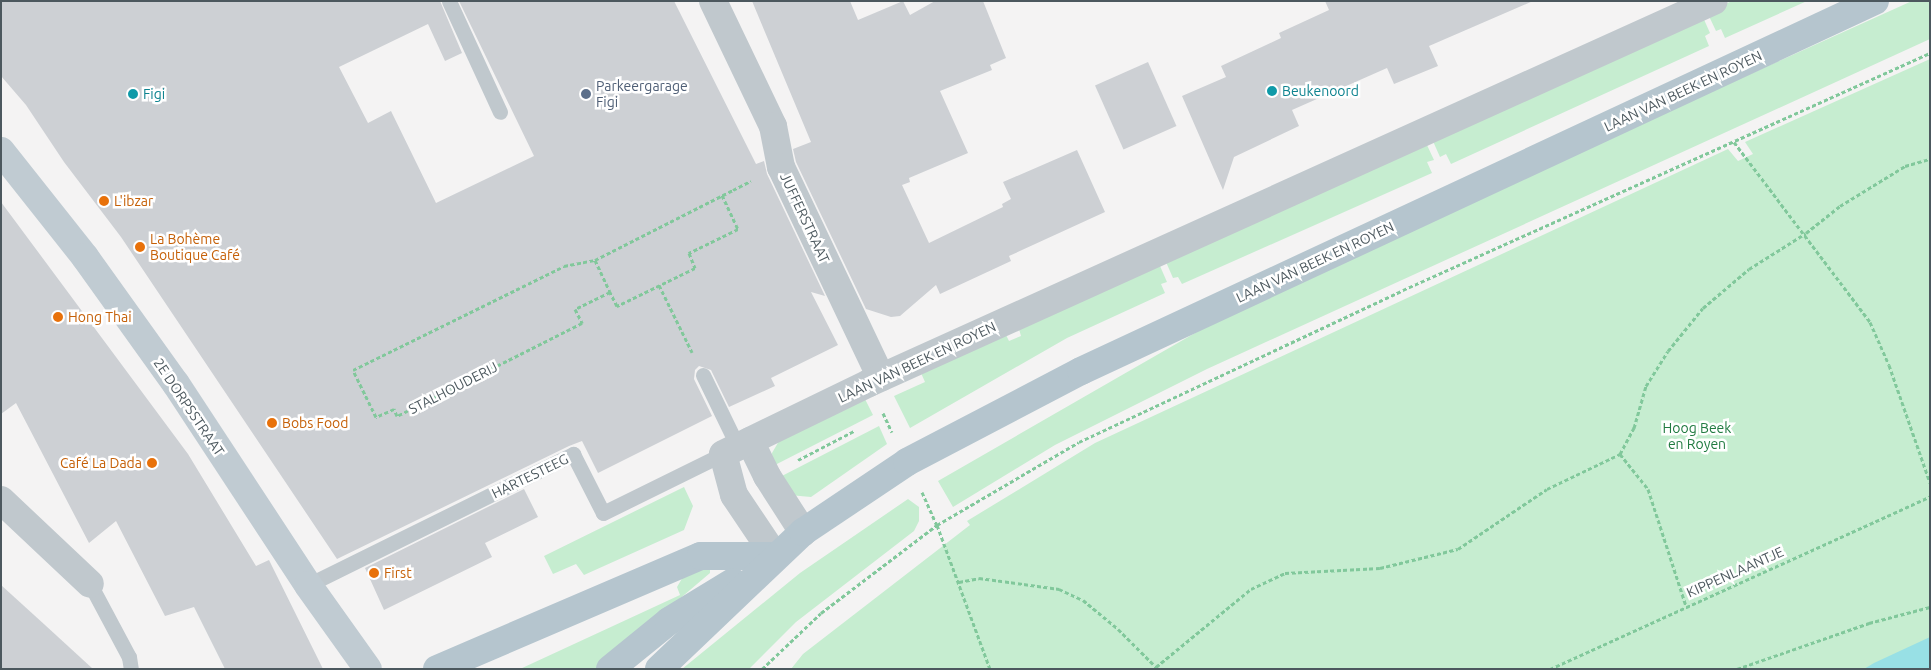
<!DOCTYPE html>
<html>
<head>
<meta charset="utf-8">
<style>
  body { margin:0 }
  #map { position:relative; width:1931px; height:670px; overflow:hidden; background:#f4f3f3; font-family:Ubuntu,sans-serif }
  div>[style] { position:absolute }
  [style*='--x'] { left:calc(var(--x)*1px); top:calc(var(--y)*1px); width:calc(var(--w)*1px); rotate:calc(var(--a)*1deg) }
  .green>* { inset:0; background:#c6edd0 }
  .water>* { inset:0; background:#98e0e5 }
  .building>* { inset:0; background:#cdd0d4; transform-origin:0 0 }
  .path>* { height:3px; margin-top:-1.5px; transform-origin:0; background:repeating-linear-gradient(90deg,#81c89b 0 4px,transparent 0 6.5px) }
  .service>* { height:15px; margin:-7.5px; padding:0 7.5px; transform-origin:7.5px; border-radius:7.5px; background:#c0c8cd }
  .minor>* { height:28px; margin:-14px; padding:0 14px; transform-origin:14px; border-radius:14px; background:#c0c8cd }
  .secondary>* { height:28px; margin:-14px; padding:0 14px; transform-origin:14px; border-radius:14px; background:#c0cbd2 }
  .primary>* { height:28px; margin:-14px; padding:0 14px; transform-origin:14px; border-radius:14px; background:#b5c5ce }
  .dots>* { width:14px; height:14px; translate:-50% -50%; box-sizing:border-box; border:2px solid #fff; border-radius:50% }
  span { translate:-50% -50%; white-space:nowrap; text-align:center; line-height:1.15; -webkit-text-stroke:5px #fff; paint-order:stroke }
  .service-label { font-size:14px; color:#4e5e75 }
  .left { translate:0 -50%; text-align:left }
  .culture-label { font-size:14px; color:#0d838f }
  .street-label { font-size:14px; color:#4c585e }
  .food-label { font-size:14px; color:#c56008 }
  .right { translate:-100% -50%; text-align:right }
  .park-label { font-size:14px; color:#217b41 }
  .frame { position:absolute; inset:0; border:2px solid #4c585e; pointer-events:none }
</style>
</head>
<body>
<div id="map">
  <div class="green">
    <div style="clip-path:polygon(1732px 1px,1807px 1px,1725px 38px,1721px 29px,1716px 31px,1707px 12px)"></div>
    <div style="clip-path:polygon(1912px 1px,1930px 1px,1930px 39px,1207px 369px,1055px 445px,953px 507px,938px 481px,1209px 325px,1555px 162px)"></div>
    <div style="clip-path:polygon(1702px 15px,1710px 33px,1705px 36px,1709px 46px,1451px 164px,1446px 154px,1440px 157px,1432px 139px)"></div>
    <div style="clip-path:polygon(1930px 59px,1930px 669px,791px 669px,803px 654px,970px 525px,967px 521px,1095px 443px,1728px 149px,1738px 161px,1753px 154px,1745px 142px)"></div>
    <div style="clip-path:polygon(1426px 143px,1434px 160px,1427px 162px,1432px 173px,1182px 284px,1178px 277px,1173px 278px,1166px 262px)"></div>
    <div style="clip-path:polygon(1160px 266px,1167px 282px,1161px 284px,1165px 293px,1067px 338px,910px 428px,894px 396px,925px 382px,921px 373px,1006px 335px,1009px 341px,1021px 336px,1019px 329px)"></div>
    <div style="clip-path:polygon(863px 395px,873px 415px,773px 466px,772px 453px,779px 441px)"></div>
    <div style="clip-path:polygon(879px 426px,887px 444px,811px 497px,789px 495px,778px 478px)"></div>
    <div style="clip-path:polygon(684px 487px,693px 506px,684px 530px,584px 575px,576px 564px,553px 574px,544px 556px)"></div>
    <div style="clip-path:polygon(908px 499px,919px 507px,919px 521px,914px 531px,796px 622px,749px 669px,682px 669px,800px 573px)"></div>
    <div style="clip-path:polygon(710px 567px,710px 573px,597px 669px,520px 669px,680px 595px,677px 587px,687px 570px)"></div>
  </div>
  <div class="water">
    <div style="clip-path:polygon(1930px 637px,1930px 669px,1864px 669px,1874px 663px)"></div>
  </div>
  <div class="building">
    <div style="clip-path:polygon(1px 1px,440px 1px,462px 53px,445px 61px,428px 24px,339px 67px,368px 123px,391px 111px,436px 203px,534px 156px,459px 1px,674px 1px,756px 164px,764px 161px,767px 174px,825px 296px,811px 292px,838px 345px,771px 378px,775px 386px,729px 407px,711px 370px,699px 366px,695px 370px,694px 379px,712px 416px,598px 473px,582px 441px,569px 446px,337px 559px,121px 237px,64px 162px,26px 105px,1px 76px)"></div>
    <div style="clip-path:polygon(752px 1px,850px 1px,858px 20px,903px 1px,910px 15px,935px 1px,983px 1px,1006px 58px,990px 65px,992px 70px,940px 91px,968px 153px,909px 178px,910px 182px,902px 185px,929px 243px,1003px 207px,1002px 204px,1011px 199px,1003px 182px,1077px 150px,1105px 212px,1009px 256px,1011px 261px,940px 294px,936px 285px,900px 316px,891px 317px,866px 309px,796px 162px,793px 149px,811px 142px)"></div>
    <div style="clip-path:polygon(1325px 1px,1533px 1px,1429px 46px,1438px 66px,1394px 84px,1387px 68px,1292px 110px,1299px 126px,1234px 157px,1223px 190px,1182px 96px,1226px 77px,1221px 66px,1281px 38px,1279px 33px,1329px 10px)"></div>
    <div style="left:1148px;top:62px;width:70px;height:58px;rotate:66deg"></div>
    <div style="clip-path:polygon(1px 202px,188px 454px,256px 566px,269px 560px,323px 669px,225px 669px,194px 607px,165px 616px,116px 521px,89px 543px,16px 403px,1px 414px)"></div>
    <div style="clip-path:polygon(524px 489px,538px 517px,485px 543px,492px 557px,384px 610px,365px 568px)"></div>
    <div style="clip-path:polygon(1px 585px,45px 625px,93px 669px,1px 669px)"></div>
  </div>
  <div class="path">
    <div style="--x:1734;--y:142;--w:226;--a:52.9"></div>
    <div style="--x:1870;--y:322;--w:47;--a:66.2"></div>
    <div style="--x:1889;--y:365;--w:125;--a:70.8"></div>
    <div style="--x:722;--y:195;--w:38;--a:65"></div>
    <div style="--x:738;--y:229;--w:55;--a:153.9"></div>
    <div style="--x:689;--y:253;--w:16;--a:68"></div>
    <div style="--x:695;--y:268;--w:87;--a:154"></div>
    <div style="--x:617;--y:306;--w:16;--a:-117"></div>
    <div style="--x:610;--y:292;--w:39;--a:154"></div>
    <div style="--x:575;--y:309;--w:16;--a:63"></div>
    <div style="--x:582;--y:323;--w:207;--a:153.3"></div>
    <div style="--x:397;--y:416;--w:8;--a:-113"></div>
    <div style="--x:394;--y:409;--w:20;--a:156"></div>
    <div style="--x:376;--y:417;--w:52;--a:-116.1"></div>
    <div style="--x:353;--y:370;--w:235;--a:-26.2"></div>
    <div style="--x:564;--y:266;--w:32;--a:-11"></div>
    <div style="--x:595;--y:260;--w:155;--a:-26.9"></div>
    <div style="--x:733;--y:190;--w:20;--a:-27"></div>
    <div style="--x:595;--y:260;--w:35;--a:65"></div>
    <div style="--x:659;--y:285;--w:75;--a:63.8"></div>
    <div style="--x:883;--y:413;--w:21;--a:65"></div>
    <div style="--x:1620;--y:454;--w:30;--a:-62"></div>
    <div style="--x:1634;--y:428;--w:44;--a:-74.1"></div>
    <div style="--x:1646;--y:386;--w:41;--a:-57.8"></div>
    <div style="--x:1668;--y:351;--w:55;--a:-50.9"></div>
    <div style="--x:1703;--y:308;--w:60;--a:-40.3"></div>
    <div style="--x:1749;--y:269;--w:67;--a:-32.3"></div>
    <div style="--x:1806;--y:233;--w:43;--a:-38.5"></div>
    <div style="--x:1840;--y:206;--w:76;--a:-31.6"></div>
    <div style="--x:1905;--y:166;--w:26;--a:-16"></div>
    <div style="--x:798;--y:460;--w:63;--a:-27.4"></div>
    <div style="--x:922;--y:492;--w:36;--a:66"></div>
    <div style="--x:937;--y:525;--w:153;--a:69.8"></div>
    <div style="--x:959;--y:582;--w:20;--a:-11"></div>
    <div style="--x:979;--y:578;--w:81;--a:7.8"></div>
    <div style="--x:1059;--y:589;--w:26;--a:25"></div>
    <div style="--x:1083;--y:600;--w:45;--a:39.6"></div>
    <div style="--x:1118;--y:629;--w:54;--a:45"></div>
    <div style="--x:1156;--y:667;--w:123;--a:-39.4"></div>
    <div style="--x:1251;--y:589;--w:38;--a:-25"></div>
    <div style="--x:1285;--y:573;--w:95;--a:-3"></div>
    <div style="--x:1380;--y:568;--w:80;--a:-13.7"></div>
    <div style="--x:1458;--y:549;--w:107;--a:-34"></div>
    <div style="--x:1547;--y:489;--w:81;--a:-25.6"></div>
    <div style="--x:1620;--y:454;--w:45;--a:51.3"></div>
    <div style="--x:1648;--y:489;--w:123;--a:72"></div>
    <div style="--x:762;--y:669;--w:81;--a:-43.5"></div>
    <div style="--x:821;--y:613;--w:146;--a:-37.2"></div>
    <div style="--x:937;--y:525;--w:164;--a:-30.3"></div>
    <div style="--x:1079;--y:442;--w:358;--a:-25.1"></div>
    <div style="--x:1403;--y:290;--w:578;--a:-24.21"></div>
    <div style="--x:1550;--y:669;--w:417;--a:-24.4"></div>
    <div style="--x:1737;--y:669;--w:140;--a:-19.2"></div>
    <div style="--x:1869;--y:623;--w:63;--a:-14.7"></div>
  </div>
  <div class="service">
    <div style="--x:449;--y:1;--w:122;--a:65.3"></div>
    <div style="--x:703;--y:375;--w:80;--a:64.1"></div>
    <div style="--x:90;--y:584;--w:83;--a:61.9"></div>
    <div style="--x:129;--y:657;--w:12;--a:81"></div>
    <div style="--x:308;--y:585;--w:296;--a:-26.3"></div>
    <div style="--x:573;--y:454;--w:66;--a:63"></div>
    <div style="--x:603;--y:513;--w:134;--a:-26.2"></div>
  </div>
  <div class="minor">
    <div style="--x:713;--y:1;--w:139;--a:64.4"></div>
    <div style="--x:773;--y:126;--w:42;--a:79"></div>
    <div style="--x:781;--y:167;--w:233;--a:64.6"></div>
    <div style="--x:750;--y:441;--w:39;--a:64"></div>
    <div style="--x:767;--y:476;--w:67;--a:57.3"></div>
    <div style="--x:1;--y:500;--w:122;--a:43.3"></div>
    <div style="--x:775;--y:556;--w:73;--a:-123.9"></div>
    <div style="--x:734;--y:495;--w:42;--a:-105"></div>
    <div style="--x:723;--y:454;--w:162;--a:-25.9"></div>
    <div style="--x:869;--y:383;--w:927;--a:-24.33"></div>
  </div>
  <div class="secondary">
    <div style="--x:1;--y:151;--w:135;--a:51.6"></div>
    <div style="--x:85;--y:257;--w:156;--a:54.4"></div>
    <div style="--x:176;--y:384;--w:240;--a:56.7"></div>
    <div style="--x:308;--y:585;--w:103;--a:54.5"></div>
  </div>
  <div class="primary">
    <div style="--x:437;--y:669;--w:287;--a:-23.2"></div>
    <div style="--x:701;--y:556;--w:74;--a:0"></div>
    <div style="--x:610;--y:669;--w:76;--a:-39.1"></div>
    <div style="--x:669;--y:621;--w:75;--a:-31.4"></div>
    <div style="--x:659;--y:669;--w:199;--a:-43.6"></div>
    <div style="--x:803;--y:532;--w:125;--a:-33.9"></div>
    <div style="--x:907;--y:462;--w:196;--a:-27.6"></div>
    <div style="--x:1081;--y:371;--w:876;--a:-24.99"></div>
  </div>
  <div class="dots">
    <div style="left:1272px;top:91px;background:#0f9aa8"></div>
    <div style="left:133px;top:94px;background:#0f9aa8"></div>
    <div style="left:586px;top:94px;background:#5c6f8a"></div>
    <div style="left:104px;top:201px;background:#e8710a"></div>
    <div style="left:140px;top:247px;background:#e8710a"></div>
    <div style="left:58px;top:317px;background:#e8710a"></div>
    <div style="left:272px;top:423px;background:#e8710a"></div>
    <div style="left:152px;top:463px;background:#e8710a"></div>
    <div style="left:374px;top:573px;background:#e8710a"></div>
  </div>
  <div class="service-label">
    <span class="left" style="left:596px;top:94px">Parkeergarage<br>Figi</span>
  </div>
  <div class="culture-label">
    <span class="left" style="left:1282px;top:91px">Beukenoord</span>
    <span class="left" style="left:143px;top:94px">Figi</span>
  </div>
  <div class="street-label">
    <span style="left:1683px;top:91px;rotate:-25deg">LAAN VAN BEEK EN ROYEN</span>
    <span style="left:805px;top:218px;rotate:65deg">JUFFERSTRAAT</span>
    <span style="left:1315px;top:262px;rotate:-25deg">LAAN VAN BEEK EN ROYEN</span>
    <span style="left:917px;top:362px;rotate:-25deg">LAAN VAN BEEK EN ROYEN</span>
    <span style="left:453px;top:388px;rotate:-27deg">STALHOUDERIJ</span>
    <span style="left:189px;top:407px;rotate:56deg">2E DORPSSTRAAT</span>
    <span style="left:530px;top:476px;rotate:-26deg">HARTESTEEG</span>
    <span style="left:1735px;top:572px;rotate:-24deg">KIPPENLAANTJE</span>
  </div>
  <div class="food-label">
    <span class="left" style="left:114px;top:201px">L'ibzar</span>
    <span class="left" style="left:150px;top:247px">La Bohème<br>Boutique Café</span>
    <span class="left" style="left:68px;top:317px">Hong Thai</span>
    <span class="left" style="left:282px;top:423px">Bobs Food</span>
    <span class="right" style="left:142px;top:463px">Café La Dada</span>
    <span class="left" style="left:384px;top:573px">First</span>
  </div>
  <div class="park-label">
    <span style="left:1697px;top:436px">Hoog Beek<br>en Royen</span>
  </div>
  <div class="frame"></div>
</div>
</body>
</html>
